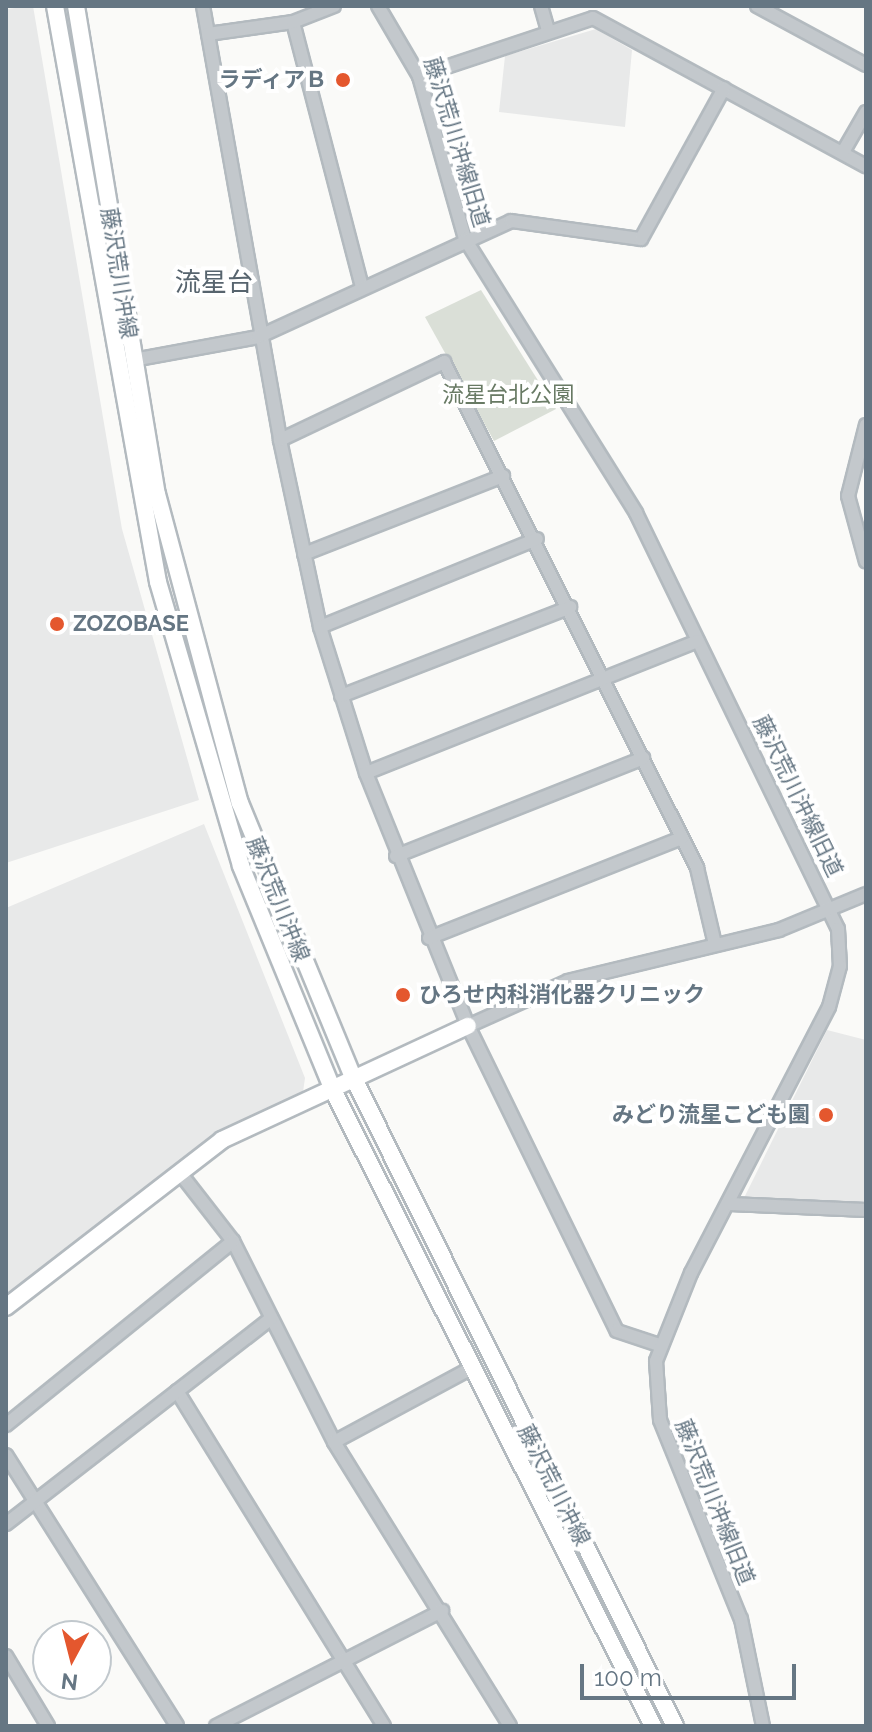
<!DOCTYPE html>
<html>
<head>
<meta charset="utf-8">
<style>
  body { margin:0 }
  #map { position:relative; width:872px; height:1732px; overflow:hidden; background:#fafaf8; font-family:Raleway,"Noto Sans JP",sans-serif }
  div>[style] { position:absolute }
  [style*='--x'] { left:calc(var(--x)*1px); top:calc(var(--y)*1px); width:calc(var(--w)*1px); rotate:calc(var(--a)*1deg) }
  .built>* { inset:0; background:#e8e9e9 }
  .green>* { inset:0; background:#dadfd7 }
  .roads { filter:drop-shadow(2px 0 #b3babf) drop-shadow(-2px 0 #b3babf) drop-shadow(0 2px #b3babf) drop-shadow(0 -2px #b3babf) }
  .street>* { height:12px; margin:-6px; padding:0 6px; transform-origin:6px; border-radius:6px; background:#c3c8cc }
  .secondary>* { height:16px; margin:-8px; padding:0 8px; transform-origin:8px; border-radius:8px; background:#fff }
  .dots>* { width:22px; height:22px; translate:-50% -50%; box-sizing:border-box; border:4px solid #fff; border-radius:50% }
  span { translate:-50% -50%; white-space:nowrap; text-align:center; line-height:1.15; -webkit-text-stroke:8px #fff; paint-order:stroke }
  .poi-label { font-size:22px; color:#657683; font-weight:700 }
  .right { translate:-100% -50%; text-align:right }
  .left { translate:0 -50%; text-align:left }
  .street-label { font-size:22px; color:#657683 }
  .park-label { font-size:22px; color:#687a64 }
  .quarter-label { font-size:26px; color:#57646e }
  .frame { position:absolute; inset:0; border:8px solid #657683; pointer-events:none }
  .north { position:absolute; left:32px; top:1620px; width:80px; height:80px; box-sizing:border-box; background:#fff; border:2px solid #c1c8cd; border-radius:50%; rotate:187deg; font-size:22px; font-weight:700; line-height:32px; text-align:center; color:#657683 }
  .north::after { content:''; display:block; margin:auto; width:28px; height:36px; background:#e4572e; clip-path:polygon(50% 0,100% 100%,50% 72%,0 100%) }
  .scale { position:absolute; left:580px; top:1664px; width:216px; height:36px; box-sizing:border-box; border:4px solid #657683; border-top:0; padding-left:10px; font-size:24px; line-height:28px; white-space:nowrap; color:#657683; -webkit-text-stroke:6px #fff; paint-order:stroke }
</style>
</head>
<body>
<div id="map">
  <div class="built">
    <div style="clip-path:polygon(33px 6px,122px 529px,199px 800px,6px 863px,6px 9px)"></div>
    <div style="clip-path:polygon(596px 29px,632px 50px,625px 127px,499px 112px,505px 56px)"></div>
    <div style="clip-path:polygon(204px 824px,305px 1078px,303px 1092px,220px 1131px,6px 1298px,6px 908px)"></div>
    <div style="clip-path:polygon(827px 1030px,866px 1040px,866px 1202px,743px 1200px)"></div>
  </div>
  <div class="green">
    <div style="clip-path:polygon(481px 290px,556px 409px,494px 441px,425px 317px)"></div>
  </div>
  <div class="roads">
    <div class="street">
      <div style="--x:203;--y:6;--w:441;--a:79.9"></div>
      <div style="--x:280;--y:440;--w:191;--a:77.9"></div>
      <div style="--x:320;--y:627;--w:153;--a:72.5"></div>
      <div style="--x:366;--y:773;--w:273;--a:68"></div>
      <div style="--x:468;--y:1026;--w:339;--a:64"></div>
      <div style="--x:617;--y:1331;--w:44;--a:18.4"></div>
      <div style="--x:378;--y:6;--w:81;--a:59.6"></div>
      <div style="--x:419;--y:76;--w:169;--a:74.2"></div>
      <div style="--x:465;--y:239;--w:323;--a:58"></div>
      <div style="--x:636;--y:513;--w:462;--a:64.1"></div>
      <div style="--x:838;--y:929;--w:37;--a:87"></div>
      <div style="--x:840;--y:966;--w:42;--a:105"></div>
      <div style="--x:829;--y:1007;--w:300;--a:117.4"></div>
      <div style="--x:691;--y:1273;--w:95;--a:111.7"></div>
      <div style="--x:656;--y:1361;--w:59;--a:86.1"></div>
      <div style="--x:660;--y:1420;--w:215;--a:67.9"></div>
      <div style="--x:741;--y:1619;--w:109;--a:78.4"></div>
      <div style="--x:541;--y:6;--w:26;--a:74"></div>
      <div style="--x:757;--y:6;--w:124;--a:28.4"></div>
      <div style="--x:293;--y:22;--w:274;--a:75.4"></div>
      <div style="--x:208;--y:34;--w:86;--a:-8"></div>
      <div style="--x:293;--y:22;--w:44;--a:-21.3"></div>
      <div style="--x:419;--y:76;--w:183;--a:-18.4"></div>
      <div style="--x:593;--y:18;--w:311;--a:28.5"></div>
      <div style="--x:843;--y:152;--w:46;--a:-60.1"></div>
      <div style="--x:133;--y:360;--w:127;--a:-10.4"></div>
      <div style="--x:258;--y:337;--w:278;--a:-24.6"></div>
      <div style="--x:511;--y:221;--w:131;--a:7.9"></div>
      <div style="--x:641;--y:239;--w:172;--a:-61.2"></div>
      <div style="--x:866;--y:425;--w:73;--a:104.2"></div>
      <div style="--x:848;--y:496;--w:68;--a:74.7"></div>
      <div style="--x:280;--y:440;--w:182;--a:-25.4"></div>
      <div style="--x:444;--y:362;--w:566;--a:63.43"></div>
      <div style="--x:697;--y:868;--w:78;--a:76.7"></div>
      <div style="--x:304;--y:554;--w:214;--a:-21.4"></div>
      <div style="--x:320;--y:627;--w:234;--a:-22.1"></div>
      <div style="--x:341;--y:696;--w:246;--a:-21.2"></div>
      <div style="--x:366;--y:773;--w:357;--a:-21.7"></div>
      <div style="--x:396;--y:856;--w:266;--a:-21.6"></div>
      <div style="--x:429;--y:938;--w:272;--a:-21.6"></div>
      <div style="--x:468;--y:1026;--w:110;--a:-24.2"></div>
      <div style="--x:568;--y:981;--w:217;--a:-13.6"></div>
      <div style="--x:779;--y:930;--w:94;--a:-22.5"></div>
      <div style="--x:180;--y:1173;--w:86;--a:52.1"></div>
      <div style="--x:233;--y:1241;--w:225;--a:63.3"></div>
      <div style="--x:334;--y:1442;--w:334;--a:58.2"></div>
      <div style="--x:730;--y:1204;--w:136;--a:2.5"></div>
      <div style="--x:177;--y:1391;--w:394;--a:58.3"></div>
      <div style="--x:6;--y:1425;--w:292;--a:-39"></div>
      <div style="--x:334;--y:1442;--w:158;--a:-28.3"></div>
      <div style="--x:6;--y:1455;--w:320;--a:57.7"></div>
      <div style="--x:6;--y:1524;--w:336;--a:-37.8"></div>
      <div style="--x:6;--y:1656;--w:82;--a:59"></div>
      <div style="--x:216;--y:1726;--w:254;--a:-27"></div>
    </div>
    <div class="secondary">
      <div style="--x:55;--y:6;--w:585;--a:79.86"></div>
      <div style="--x:158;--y:582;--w:296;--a:73.7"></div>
      <div style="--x:241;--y:866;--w:242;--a:67.7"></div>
      <div style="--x:333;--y:1090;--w:712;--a:63.29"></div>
      <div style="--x:76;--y:6;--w:495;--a:80.6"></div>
      <div style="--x:157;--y:494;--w:320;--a:75"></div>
      <div style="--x:240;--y:803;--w:299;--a:67.6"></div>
      <div style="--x:354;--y:1079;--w:722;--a:63.61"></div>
      <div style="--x:6;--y:1307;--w:273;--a:-37.7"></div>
      <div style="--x:222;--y:1140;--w:271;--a:-24.9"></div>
    </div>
  </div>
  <div class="dots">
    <div style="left:343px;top:80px;background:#e4572e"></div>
    <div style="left:57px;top:624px;background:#e4572e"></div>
    <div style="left:403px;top:995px;background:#e4572e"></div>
    <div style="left:826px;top:1115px;background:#e4572e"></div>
  </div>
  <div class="poi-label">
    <span class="right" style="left:327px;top:80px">ラディアＢ</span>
    <span class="left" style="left:73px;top:624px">ZOZOBASE</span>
    <span class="left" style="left:419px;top:995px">ひろせ内科消化器クリニック</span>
    <span class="right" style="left:810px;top:1115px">みどり流星こども園</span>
  </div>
  <div class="street-label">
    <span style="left:457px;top:142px;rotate:73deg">藤沢荒川沖線旧道</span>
    <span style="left:119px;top:273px;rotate:81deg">藤沢荒川沖線</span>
    <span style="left:798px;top:796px;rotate:64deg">藤沢荒川沖線旧道</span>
    <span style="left:278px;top:899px;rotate:68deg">藤沢荒川沖線</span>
    <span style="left:554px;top:1485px;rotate:63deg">藤沢荒川沖線</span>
    <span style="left:715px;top:1502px;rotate:68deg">藤沢荒川沖線旧道</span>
  </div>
  <div class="park-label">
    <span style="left:508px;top:395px">流星台北公園</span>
  </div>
  <div class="quarter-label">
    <span style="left:214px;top:283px">流星台</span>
  </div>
  <div class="frame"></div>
  <div class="north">N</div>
  <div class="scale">100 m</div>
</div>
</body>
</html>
